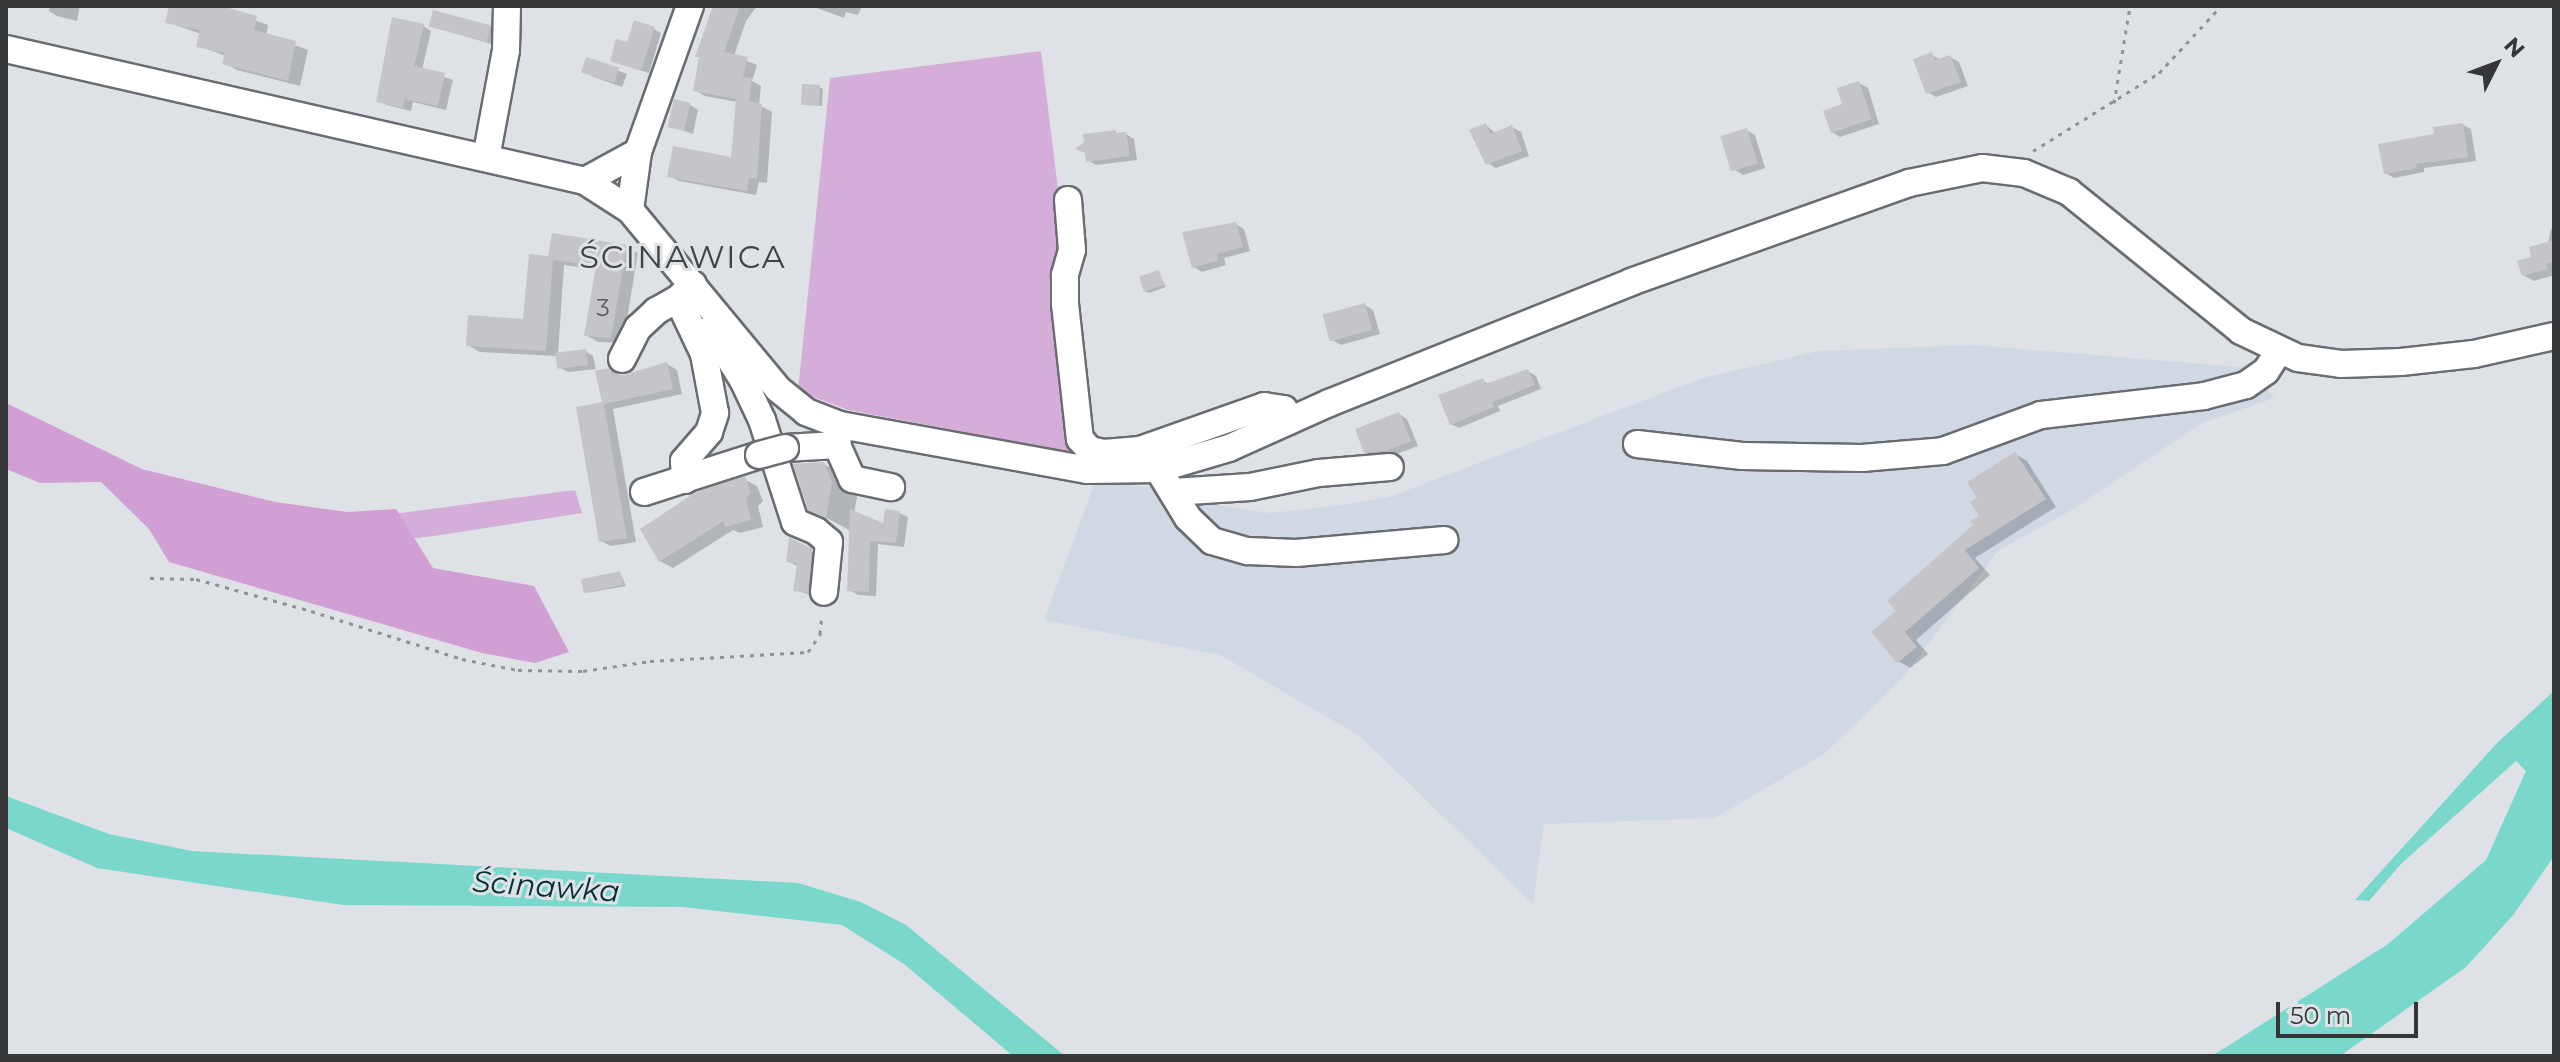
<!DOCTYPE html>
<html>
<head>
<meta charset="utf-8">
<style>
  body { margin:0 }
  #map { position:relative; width:2560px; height:1062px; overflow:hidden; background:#dee2e6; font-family:Montserrat,sans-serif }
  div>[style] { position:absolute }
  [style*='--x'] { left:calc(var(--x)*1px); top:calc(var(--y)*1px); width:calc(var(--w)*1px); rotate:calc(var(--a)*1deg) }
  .built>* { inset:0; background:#d0d8e3 }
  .green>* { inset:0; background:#d5add9 }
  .forest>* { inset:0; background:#d0a0d4 }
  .water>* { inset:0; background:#7ad7cc }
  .shadow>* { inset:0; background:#0003 }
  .building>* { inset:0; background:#c4c4c9; transform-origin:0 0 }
  .path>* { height:3px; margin-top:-1.5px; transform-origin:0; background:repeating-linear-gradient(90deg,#909295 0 4px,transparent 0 10px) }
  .roads { filter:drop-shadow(2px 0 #696c70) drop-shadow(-2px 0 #696c70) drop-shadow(0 2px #696c70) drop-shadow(0 -2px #696c70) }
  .minor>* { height:26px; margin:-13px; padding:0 13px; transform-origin:13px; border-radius:13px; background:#fff }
  .bridges { filter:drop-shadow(2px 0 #696c70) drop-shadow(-2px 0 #696c70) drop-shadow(0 2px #696c70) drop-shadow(0 -2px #696c70) }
  .minor-bridge>* { height:26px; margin:-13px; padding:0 13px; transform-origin:13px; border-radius:13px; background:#fff }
  span { translate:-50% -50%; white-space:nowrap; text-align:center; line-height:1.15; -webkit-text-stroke:6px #dee2e6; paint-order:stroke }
  .number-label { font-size:24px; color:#595a5c }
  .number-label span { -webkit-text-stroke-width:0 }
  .water-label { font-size:30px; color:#02312c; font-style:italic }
  .quarter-label { font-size:32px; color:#404346; letter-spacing:2px }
  .frame { position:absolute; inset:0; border:8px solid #353638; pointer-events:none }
  .north { position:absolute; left:2456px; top:24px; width:80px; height:80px; -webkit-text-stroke:6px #dee2e6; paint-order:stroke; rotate:48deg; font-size:22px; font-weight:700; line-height:32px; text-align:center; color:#353638 }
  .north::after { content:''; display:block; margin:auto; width:28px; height:36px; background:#353638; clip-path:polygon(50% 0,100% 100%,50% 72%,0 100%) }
  .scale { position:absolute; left:2276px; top:1002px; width:142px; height:36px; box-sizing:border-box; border:4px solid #353638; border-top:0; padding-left:10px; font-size:24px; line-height:28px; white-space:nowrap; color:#353638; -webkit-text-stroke:6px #dee2e6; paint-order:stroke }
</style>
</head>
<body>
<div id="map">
  <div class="built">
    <div style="clip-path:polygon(1975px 345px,2252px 368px,2274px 398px,2202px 423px,2073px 509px,1998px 551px,1900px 681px,1824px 754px,1715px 818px,1544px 824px,1533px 904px,1360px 736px,1220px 655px,1044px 620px,1095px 482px,1147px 487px,1181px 478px,1204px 503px,1270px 513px,1335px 506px,1389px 497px,1703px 378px,1818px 351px)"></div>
  </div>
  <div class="green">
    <div style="clip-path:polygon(1041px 51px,1065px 246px,1058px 288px,1070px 452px,848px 410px,798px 391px,830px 78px)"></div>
    <div style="clip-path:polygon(575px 490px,582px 513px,434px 536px,407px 539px,393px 514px)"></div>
  </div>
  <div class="forest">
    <div style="clip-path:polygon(6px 403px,142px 469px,275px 502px,347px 512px,396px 509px,433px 568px,534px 586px,569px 652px,535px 663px,482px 653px,169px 562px,149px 529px,101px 482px,40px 483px,6px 469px)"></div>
  </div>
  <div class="water">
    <div style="clip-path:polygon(2554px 691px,2554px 856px,2514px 914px,2466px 967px,2340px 1056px,2212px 1056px,2388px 944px,2486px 860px,2526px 771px,2516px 761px,2401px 864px,2369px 901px,2355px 900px,2498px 742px)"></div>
    <div style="clip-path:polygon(6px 796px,109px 834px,192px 851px,798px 883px,861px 902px,906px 925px,1065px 1056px,1013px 1056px,904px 964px,842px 925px,683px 907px,343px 905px,97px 868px,6px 828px)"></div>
  </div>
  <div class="shadow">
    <div style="clip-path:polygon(50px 6px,80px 6px,77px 21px,57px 16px,49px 11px)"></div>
    <div style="clip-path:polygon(171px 6px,215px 6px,268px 25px,266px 35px,308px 50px,300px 86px,237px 70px,225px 63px,226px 56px,199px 46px,201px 34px,167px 22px)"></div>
    <div style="clip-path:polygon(715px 6px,757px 6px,746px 21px,734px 56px,757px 65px,752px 81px,761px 86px,759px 105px,772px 112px,767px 183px,759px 182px,756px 195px,679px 181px,670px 176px,733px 160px,737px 102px,705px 96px,695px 90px)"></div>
    <div style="clip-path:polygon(811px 6px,862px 6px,858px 15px,846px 12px,844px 18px)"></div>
    <div style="clip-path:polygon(423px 26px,431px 31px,422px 70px,453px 80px,446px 110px,413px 102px,411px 111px,387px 105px,378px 100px)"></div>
    <div style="clip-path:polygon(431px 26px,490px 27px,498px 32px,498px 46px)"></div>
    <div style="clip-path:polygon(654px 29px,661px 33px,649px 73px,620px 64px,628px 45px)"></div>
    <div style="clip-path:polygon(1932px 55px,1941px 60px,1950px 57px,1959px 62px,1968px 86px,1936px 97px,1928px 92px)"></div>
    <div style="clip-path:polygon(587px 59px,627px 74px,622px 87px,591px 76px)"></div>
    <div style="clip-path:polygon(1859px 83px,1868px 88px,1879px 124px,1840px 137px,1832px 132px)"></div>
    <div style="clip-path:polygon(819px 87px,823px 89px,822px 106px,803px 104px)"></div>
    <div style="clip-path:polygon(690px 105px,698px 110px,693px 134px,670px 126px)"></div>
    <div style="clip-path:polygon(1486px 125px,1496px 134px,1512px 127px,1521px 132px,1529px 156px,1496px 168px,1488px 163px)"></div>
    <div style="clip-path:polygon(2463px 125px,2471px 129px,2476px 161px,2424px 168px,2424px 172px,2394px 178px,2386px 173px,2436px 135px)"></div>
    <div style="clip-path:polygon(1746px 130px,1755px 135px,1765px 168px,1743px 175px,1735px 170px)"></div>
    <div style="clip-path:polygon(1126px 134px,1134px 139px,1137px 160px,1096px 165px,1088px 160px)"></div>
    <div style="clip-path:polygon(1236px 224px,1244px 229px,1250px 251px,1224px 258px,1226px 265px,1202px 272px,1194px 267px,1185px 234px)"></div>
    <div style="clip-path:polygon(2554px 228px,2554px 275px,2534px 281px,2523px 275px,2548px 244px,2551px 229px)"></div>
    <div style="clip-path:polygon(627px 247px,638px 253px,623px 343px,598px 342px,586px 335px,597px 270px,564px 265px,558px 354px,585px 351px,593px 356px,596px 369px,568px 372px,559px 367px,558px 356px,480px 352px,468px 345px,525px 321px,550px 258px)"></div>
    <div style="clip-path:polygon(1158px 272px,1166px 287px,1149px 293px,1145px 291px)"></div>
    <div style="clip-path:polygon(1365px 305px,1373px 310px,1380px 334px,1341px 345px,1332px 340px)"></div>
    <div style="clip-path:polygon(667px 364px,677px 370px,682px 394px,613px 409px,636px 542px,611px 546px,601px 541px,604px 404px,608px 370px,624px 377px)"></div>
    <div style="clip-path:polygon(1528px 371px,1536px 376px,1541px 389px,1498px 406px,1500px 411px,1459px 428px,1451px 424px,1482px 380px,1490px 385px)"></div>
    <div style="clip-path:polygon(1399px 414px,1407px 419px,1418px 446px,1394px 455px,1375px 457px,1366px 452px)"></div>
    <div style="clip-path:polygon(2015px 454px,2027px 461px,2056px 507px,1975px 558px,1990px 575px,1916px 640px,1928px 654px,1910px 668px,1898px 661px,1899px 611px,1976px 526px)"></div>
    <div style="clip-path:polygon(824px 464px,850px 479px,857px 497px,854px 513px,885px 526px,899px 513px,908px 517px,904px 547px,878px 544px,876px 596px,858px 595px,849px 590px,851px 531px,810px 509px)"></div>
    <div style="clip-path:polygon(744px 479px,757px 486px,763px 501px,758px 506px,763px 527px,740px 533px,733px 530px,673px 568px,660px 561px)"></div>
    <div style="clip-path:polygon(811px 551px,825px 558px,821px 599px,796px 590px,799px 567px,788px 561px)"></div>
    <div style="clip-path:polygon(620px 573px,626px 586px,586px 593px)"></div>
  </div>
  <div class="building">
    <div style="clip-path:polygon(169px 6px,222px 6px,257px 16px,254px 30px,296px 41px,288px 81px,222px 64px,225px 53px,196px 47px,200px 30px,165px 23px)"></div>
    <div style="clip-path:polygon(713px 6px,740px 6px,724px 52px,748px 57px,743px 77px,752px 78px,749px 101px,762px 104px,757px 179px,749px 178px,747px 191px,667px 177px,673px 146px,731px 157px,736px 99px,693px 91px,699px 57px,695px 57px)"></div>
    <div style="left:433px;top:10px;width:60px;height:17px;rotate:15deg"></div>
    <div style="clip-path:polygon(392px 17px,424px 24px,414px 66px,445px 73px,438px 106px,405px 99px,403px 108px,376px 102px)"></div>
    <div style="clip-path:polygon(634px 20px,655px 27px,641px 71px,610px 61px,616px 39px,627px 42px)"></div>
    <div style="clip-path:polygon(1932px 52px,1935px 60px,1950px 55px,1961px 82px,1926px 94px,1913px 59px)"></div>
    <div style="left:586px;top:57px;width:35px;height:16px;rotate:18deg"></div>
    <div style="clip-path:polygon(1859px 81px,1872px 119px,1831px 133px,1823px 111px,1842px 104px,1837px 88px)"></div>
    <div style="left:802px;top:84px;width:18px;height:21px;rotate:3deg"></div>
    <div style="left:674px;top:99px;width:17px;height:29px;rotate:13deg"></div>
    <div style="clip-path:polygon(1486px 123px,1490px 134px,1512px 125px,1522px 151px,1486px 165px,1469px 130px)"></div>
    <div style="clip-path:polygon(2463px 123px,2468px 157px,2416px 164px,2417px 168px,2384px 174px,2378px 144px,2434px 134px,2433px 127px)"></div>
    <div style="left:1747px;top:128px;width:37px;height:28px;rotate:73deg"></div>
    <div style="clip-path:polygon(1116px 130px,1116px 133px,1126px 132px,1130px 156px,1086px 162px,1085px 153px,1075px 149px,1084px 142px,1083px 134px)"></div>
    <div style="clip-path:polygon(1236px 222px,1243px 247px,1217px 254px,1218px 261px,1192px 268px,1182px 232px)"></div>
    <div style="clip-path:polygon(552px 233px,627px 245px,611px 338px,584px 336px,596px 266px,553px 260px,546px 351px,466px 346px,468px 315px,523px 319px,529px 254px,548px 256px)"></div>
    <div style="clip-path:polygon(2554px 240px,2554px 262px,2546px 264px,2548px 269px,2522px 276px,2517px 261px,2531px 257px,2529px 247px)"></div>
    <div style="left:1159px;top:270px;width:16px;height:21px;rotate:72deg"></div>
    <div style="left:1365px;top:303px;width:28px;height:44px;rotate:75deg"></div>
    <div style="left:586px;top:349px;width:16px;height:31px;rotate:83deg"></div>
    <div style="clip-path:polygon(667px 362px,673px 389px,604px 404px,627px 538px,599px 542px,576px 407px,602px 402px,595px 371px,609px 368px,612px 374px,624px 375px)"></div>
    <div style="clip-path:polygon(1528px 369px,1535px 385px,1492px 402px,1494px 407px,1450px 425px,1438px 395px,1483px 378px,1485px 384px)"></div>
    <div style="clip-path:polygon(1399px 412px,1411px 441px,1385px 451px,1364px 453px,1355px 429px)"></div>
    <div style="clip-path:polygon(2015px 452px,2046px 499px,1965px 550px,1979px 568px,1905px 632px,1917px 647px,1897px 663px,1871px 632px,1896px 611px,1887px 601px,1973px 525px,1970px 521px,1979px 516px,1970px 502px,1977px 498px,1967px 482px)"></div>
    <div style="clip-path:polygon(824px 462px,832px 481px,826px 519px,808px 510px,793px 464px)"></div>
    <div style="clip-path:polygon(745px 476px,751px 493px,746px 498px,751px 520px,725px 527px,724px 521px,659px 562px,640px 529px,696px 492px)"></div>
    <div style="clip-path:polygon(850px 509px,883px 523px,885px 509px,900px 511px,896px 543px,870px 541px,869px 592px,847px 591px)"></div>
    <div style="clip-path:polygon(789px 537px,812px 549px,808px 593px,793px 591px,797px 563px,786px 562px)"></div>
    <div style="left:620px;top:571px;width:14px;height:40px;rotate:78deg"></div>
  </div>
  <div class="path">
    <div style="--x:2114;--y:103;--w:98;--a:-80.6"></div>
    <div style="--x:2033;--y:151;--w:148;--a:-31.8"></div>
    <div style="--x:2159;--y:73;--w:91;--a:-47.2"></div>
    <div style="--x:150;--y:578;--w:46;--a:1.2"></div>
    <div style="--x:196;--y:579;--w:119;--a:15.5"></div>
    <div style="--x:311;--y:611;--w:158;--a:17.6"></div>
    <div style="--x:462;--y:659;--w:57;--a:11.1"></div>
    <div style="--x:518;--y:670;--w:65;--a:0.9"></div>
    <div style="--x:583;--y:671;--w:68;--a:-8.5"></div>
    <div style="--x:650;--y:661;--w:158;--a:-3.3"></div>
    <div style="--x:808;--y:652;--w:22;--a:-56"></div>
    <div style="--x:820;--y:634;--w:19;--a:-84"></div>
  </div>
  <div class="roads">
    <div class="minor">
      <div style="--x:6;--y:49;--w:594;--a:12.84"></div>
      <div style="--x:585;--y:181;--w:54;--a:32.8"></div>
      <div style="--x:630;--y:210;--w:232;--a:50.4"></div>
      <div style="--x:778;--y:389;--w:36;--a:39"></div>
      <div style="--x:806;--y:412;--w:36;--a:21"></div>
      <div style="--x:840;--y:425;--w:251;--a:10.3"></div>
      <div style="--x:1087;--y:470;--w:71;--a:-0.8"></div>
      <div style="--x:1158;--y:469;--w:74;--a:-16.5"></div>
      <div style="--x:1229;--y:448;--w:110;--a:-24.2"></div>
      <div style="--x:1329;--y:403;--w:325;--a:-21.8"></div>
      <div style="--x:1631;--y:282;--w:295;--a:-19.6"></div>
      <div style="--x:1909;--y:183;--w:75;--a:-11.6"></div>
      <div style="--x:1982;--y:168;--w:42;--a:6.8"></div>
      <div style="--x:2024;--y:173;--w:49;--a:22.9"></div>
      <div style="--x:2069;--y:192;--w:221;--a:38.9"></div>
      <div style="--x:2241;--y:331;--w:63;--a:25.3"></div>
      <div style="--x:2298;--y:358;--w:43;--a:7.9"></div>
      <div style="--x:2341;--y:364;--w:60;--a:-1.9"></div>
      <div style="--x:2401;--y:362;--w:73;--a:-6.3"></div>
      <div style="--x:2474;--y:354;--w:82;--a:-12.7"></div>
      <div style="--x:486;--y:158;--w:110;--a:-79.5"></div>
      <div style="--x:506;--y:50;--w:44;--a:-88.7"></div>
      <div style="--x:585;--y:181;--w:60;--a:-28.7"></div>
      <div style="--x:1068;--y:200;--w:50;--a:85.4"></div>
      <div style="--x:1072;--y:250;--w:26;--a:106"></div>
      <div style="--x:1065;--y:275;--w:29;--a:90"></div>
      <div style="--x:1065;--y:304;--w:136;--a:83.7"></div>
      <div style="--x:1080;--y:439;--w:15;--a:48"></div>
      <div style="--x:1090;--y:450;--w:14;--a:12"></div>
      <div style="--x:1104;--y:453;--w:36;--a:-5"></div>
      <div style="--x:1140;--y:450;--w:132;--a:-19.5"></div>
      <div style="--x:1264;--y:406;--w:20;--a:9"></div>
      <div style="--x:1284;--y:409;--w:13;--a:67"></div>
      <div style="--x:630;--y:210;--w:59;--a:-82.1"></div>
      <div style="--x:638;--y:152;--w:155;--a:-70.4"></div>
      <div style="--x:711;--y:329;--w:60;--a:57.9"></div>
      <div style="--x:743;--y:380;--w:44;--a:64.6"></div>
      <div style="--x:762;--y:420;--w:107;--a:72.1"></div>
      <div style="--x:795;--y:522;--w:23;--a:23"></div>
      <div style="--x:816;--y:531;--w:17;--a:40"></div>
      <div style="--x:829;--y:542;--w:50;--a:95.7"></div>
      <div style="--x:622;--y:359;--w:35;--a:-63"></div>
      <div style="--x:638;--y:328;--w:25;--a:-43"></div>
      <div style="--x:656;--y:311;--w:25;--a:-29"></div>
      <div style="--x:840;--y:425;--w:20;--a:99"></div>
      <div style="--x:837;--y:445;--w:37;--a:66"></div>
      <div style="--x:852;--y:479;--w:40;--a:12"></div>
      <div style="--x:1637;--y:444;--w:106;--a:6.5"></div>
      <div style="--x:1742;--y:456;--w:120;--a:1"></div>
      <div style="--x:1862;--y:458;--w:81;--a:-4.9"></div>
      <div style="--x:1943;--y:451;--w:104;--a:-20.2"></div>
      <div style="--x:2041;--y:415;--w:164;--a:-6.6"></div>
      <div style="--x:2204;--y:396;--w:43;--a:-14.7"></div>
      <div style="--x:2246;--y:385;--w:24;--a:-35"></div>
      <div style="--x:2266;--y:371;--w:24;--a:-57"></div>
      <div style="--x:785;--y:448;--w:52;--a:-3.3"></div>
      <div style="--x:1158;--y:469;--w:57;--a:58.5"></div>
      <div style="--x:1188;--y:518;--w:33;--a:44"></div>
      <div style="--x:1212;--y:541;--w:37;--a:16"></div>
      <div style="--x:1248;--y:551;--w:48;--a:2.4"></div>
      <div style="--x:1296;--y:553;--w:149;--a:-5"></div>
      <div style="--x:685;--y:480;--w:19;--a:-93"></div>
      <div style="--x:684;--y:461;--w:38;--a:-49"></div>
      <div style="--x:709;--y:432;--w:20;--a:-72"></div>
      <div style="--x:715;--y:413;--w:60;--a:-100.6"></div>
      <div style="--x:704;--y:354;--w:61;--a:-115.3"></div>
      <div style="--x:678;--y:299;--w:21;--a:-45"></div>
      <div style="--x:644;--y:492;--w:121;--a:-17.8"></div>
      <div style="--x:1173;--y:492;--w:77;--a:-3.7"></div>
      <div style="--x:1250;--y:487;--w:70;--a:-11.5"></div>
      <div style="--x:1319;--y:473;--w:71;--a:-4.8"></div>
    </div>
  </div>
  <div class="bridges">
    <div class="minor-bridge">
      <div style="--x:759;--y:455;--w:27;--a:-15"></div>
    </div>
  </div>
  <div class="number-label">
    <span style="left:603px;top:308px">3</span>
  </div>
  <div class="water-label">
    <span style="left:546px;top:887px;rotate:4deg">Ścinawka</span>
  </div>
  <div class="quarter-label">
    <span style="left:683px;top:257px">ŚCINAWICA</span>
  </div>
  <div class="frame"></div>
  <div class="north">N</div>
  <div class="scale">50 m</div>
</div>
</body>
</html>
